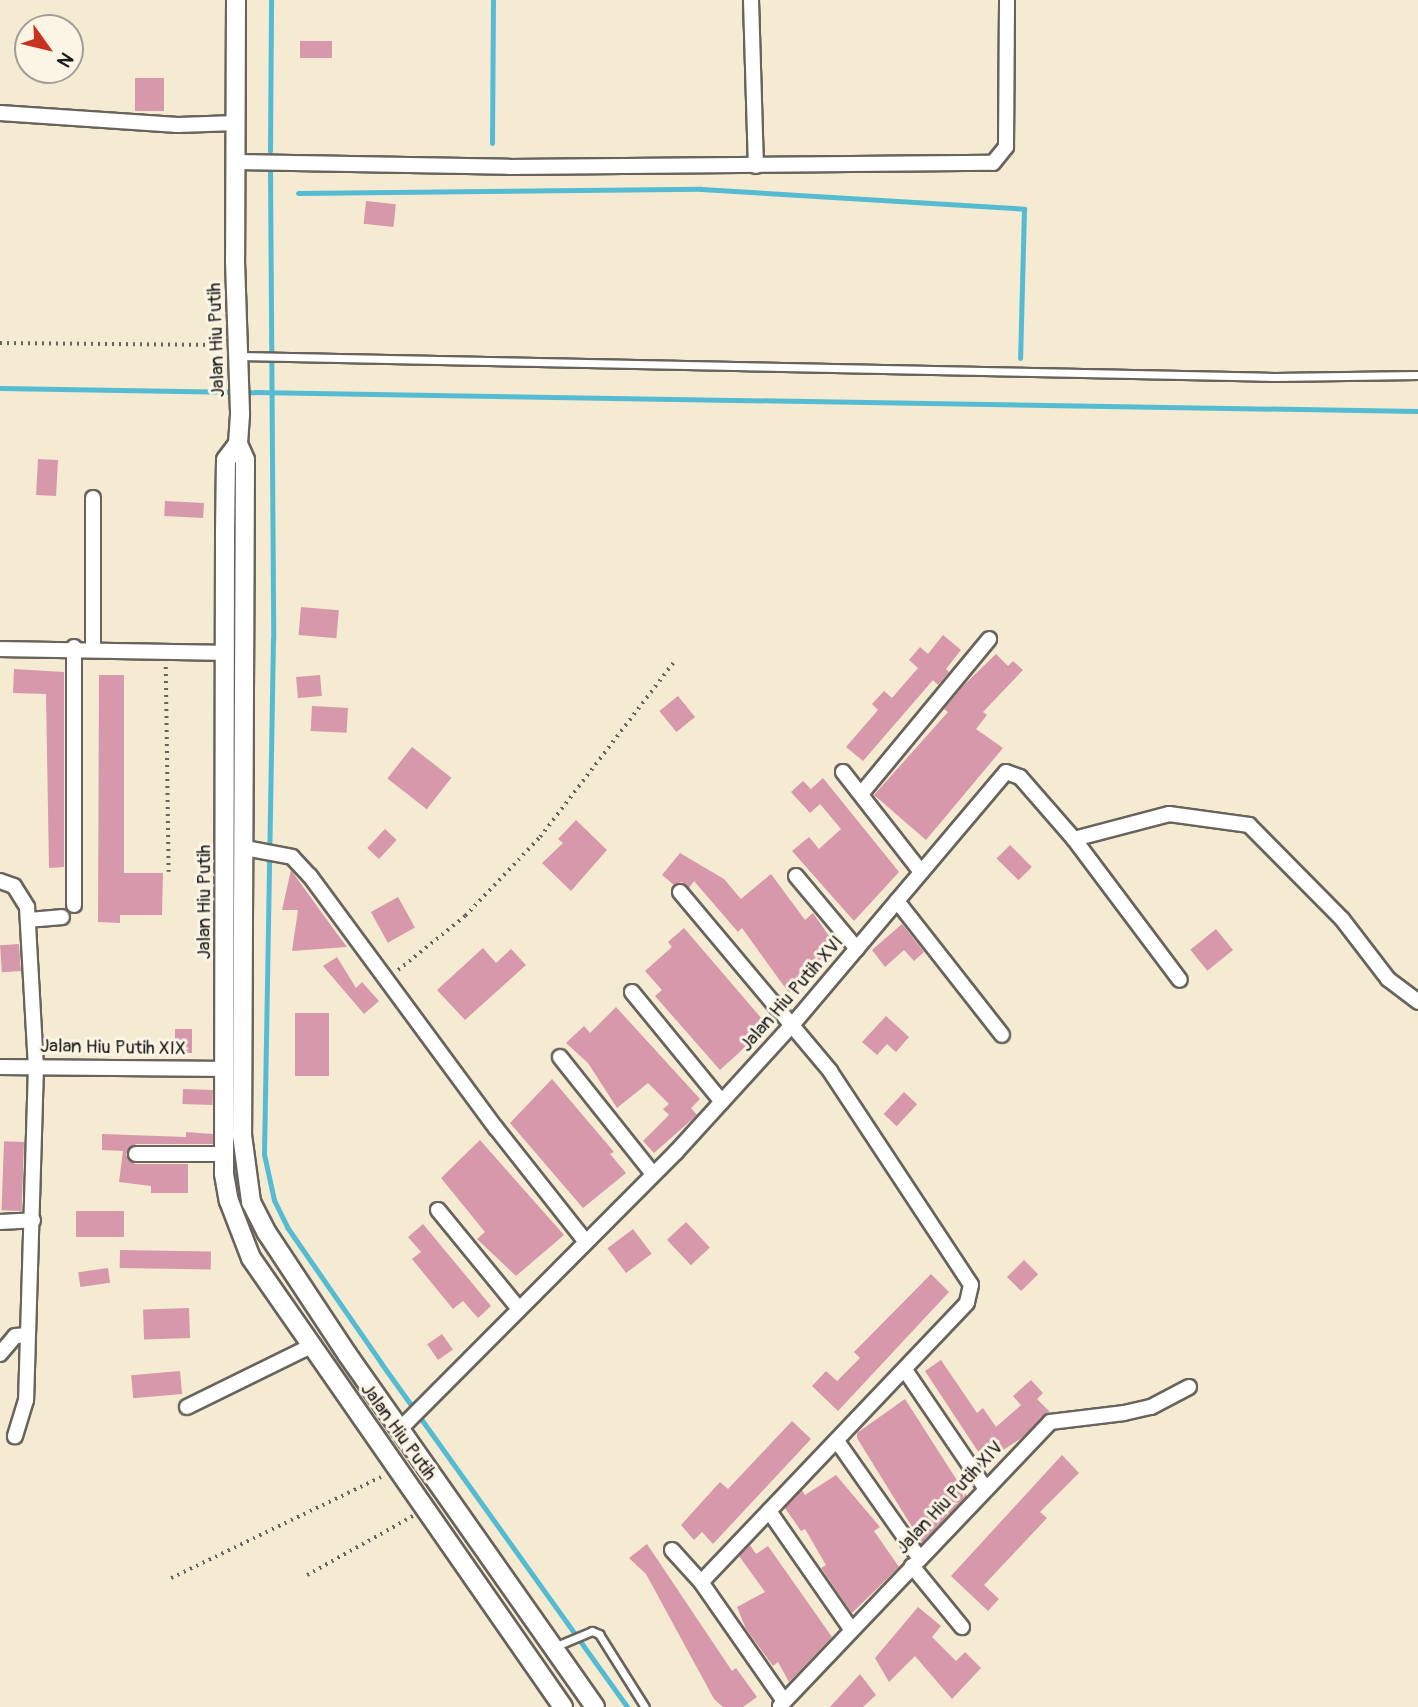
<!DOCTYPE html>
<html>
<head>
<meta charset="utf-8">
<style>
  body { margin:0 }
  #map { position:relative; width:1418px; height:1707px; overflow:hidden; background:#f4ebd2; font-family:Pangolin,sans-serif }
  div>[style] { position:absolute }
  [style*='--x'] { left:calc(var(--x)*1px); top:calc(var(--y)*1px); width:calc(var(--w)*1px); rotate:calc(var(--a)*1deg) }
  .stream>* { height:5px; margin:-2.5px; padding:0 2.5px; transform-origin:2.5px; border-radius:2.5px; background:#55bbd3 }
  .building>* { inset:0; background:#d798ab; transform-origin:0 0 }
  .path>* { height:3.5px; margin-top:-1.75px; transform-origin:0; background:repeating-linear-gradient(90deg,#68645c 0 2px,transparent 0 7px) }
  .roads { filter:drop-shadow(2px 0 #68645c) drop-shadow(-2px 0 #68645c) drop-shadow(0 2px #68645c) drop-shadow(0 -2px #68645c) }
  .service>* { height:7px; margin:-3.5px; padding:0 3.5px; transform-origin:3.5px; border-radius:3.5px; background:#fff }
  .minor>* { height:14px; margin:-7px; padding:0 7px; transform-origin:7px; border-radius:7px; background:#fff }
  .tertiary>* { height:18px; margin:-9px; padding:0 9px; transform-origin:9px; border-radius:9px; background:#fff }
  span { translate:-50% -50%; white-space:nowrap; text-align:center; line-height:1.15; -webkit-text-stroke:6px #fcf5e5; paint-order:stroke }
  .street-label { font-size:19px; color:#1c1c1c }
  .north { position:absolute; left:14px; top:14px; width:70px; height:70px; box-sizing:border-box; background:#fcf5e5; border:2px solid #a29e95; border-radius:50%; rotate:124deg; font-size:19px; font-weight:700; line-height:28px; text-align:center; color:#1c1c1c }
  .north::after { content:''; display:block; margin:auto; width:24px; height:32px; background:#c8321e; clip-path:polygon(50% 0,100% 100%,50% 72%,0 100%) }
</style>
</head>
<body>
<div id="map">
  <div class="stream">
    <div style="--x:492;--y:143;--w:143;--a:-89.6"></div>
    <div style="--x:270;--y:151;--w:151;--a:-89.6"></div>
    <div style="--x:270;--y:170;--w:469;--a:89.6"></div>
    <div style="--x:273;--y:639;--w:515;--a:91"></div>
    <div style="--x:264;--y:1154;--w:47;--a:77.7"></div>
    <div style="--x:274;--y:1200;--w:30;--a:64"></div>
    <div style="--x:287;--y:1227;--w:165;--a:55.3"></div>
    <div style="--x:381;--y:1363;--w:423;--a:54.4"></div>
    <div style="--x:298;--y:193;--w:403;--a:-0.6"></div>
    <div style="--x:701;--y:189;--w:324;--a:3.5"></div>
    <div style="--x:1024;--y:209;--w:149;--a:91.5"></div>
    <div style="--x:0;--y:388;--w:1418;--a:0.93"></div>
    <div style="--x:233;--y:693;--w:235;--a:-89.8"></div>
    <div style="--x:233;--y:1130;--w:53;--a:88.9"></div>
    <div style="--x:381;--y:1429;--w:25;--a:56"></div>
  </div>
  <div class="building">
    <div style="left:332px;top:41px;width:17px;height:32px;rotate:90deg"></div>
    <div style="left:135px;top:78px;width:29px;height:33px"></div>
    <div style="left:366px;top:201px;width:30px;height:23px;rotate:6deg"></div>
    <div style="left:38px;top:459px;width:20px;height:36px;rotate:3deg"></div>
    <div style="left:165px;top:501px;width:39px;height:15px;rotate:3deg"></div>
    <div style="left:301px;top:607px;width:38px;height:28px;rotate:5deg"></div>
    <div style="clip-path:polygon(943px 635px,961px 650px,946px 669px,949px 672px,938px 685px,933px 680px,863px 761px,846px 747px,878px 710px,872px 704px,884px 691px,892px 698px,918px 668px,909px 660px,920px 647px,928px 654px)"></div>
    <div style="clip-path:polygon(996px 654px,1008px 666px,1013px 661px,1023px 670px,983px 712px,987px 715px,976px 729px,1003px 748px,926px 840px,874px 795px,948px 712px,944px 709px,964px 685px)"></div>
    <div style="clip-path:polygon(14px 669px,64px 672px,64px 867px,49px 868px,46px 694px,13px 693px)"></div>
    <div style="clip-path:polygon(99px 675px,124px 675px,124px 873px,163px 873px,162px 915px,120px 915px,120px 923px,98px 922px)"></div>
    <div style="left:320px;top:675px;width:21px;height:24px;rotate:85deg"></div>
    <div style="left:678px;top:696px;width:27px;height:24px;rotate:51deg"></div>
    <div style="left:312px;top:706px;width:36px;height:25px;rotate:3deg"></div>
    <div style="left:412px;top:747px;width:50px;height:40px;rotate:38deg"></div>
    <div style="clip-path:polygon(823px 778px,899px 872px,854px 921px,792px 851px,809px 837px,819px 849px,841px 829px,820px 804px,810px 813px,791px 792px,803px 781px,811px 789px)"></div>
    <div style="clip-path:polygon(576px 820px,607px 850px,571px 891px,542px 863px,563px 843px,558px 839px)"></div>
    <div style="left:385px;top:829px;width:16px;height:26px;rotate:43deg"></div>
    <div style="left:1010px;top:845px;width:31px;height:19px;rotate:45deg"></div>
    <div style="clip-path:polygon(680px 853px,724px 879px,741px 899px,771px 874px,805px 920px,813px 913px,836px 946px,802px 975px,806px 979px,789px 993px,742px 928px,738px 932px,694px 881px,689px 888px,682px 882px,674px 885px,662px 875px)"></div>
    <div style="clip-path:polygon(291px 870px,327px 920px,347px 947px,292px 951px,298px 910px,282px 910px)"></div>
    <div style="left:398px;top:897px;width:35px;height:31px;rotate:61deg"></div>
    <div style="clip-path:polygon(902px 924px,924px 952px,914px 961px,904px 950px,885px 967px,872px 950px)"></div>
    <div style="clip-path:polygon(684px 928px,768px 1026px,720px 1070px,655px 996px,662px 990px,645px 971px,672px 947px,668px 942px)"></div>
    <div style="left:1216px;top:929px;width:27px;height:33px;rotate:51deg"></div>
    <div style="left:19px;top:944px;width:27px;height:19px;rotate:86deg"></div>
    <div style="clip-path:polygon(483px 948px,496px 963px,511px 949px,526px 965px,465px 1020px,437px 990px)"></div>
    <div style="clip-path:polygon(337px 957px,356px 988px,362px 982px,379px 1001px,364px 1014px,323px 966px)"></div>
    <div style="clip-path:polygon(616px 1007px,700px 1099px,691px 1108px,697px 1115px,654px 1153px,643px 1141px,669px 1115px,663px 1109px,669px 1104px,648px 1083px,617px 1108px,588px 1063px,566px 1043px,584px 1026px,590px 1033px)"></div>
    <div style="left:295px;top:1013px;width:34px;height:63px"></div>
    <div style="clip-path:polygon(886px 1016px,909px 1037px,896px 1052px,887px 1044px,877px 1055px,862px 1042px)"></div>
    <div style="left:175px;top:1029px;width:17px;height:24px"></div>
    <div style="clip-path:polygon(552px 1079px,614px 1152px,610px 1154px,626px 1173px,583px 1208px,510px 1123px)"></div>
    <div style="left:183px;top:1089px;width:30px;height:15px;rotate:2deg"></div>
    <div style="left:904px;top:1092px;width:18px;height:30px;rotate:43deg"></div>
    <div style="clip-path:polygon(186px 1132px,213px 1134px,213px 1144px,136px 1144px,126px 1155px,135px 1164px,188px 1164px,188px 1193px,151px 1193px,151px 1186px,119px 1182px,123px 1151px,102px 1150px,102px 1134px,186px 1137px)"></div>
    <div style="clip-path:polygon(480px 1140px,564px 1235px,516px 1276px,477px 1239px,485px 1232px,441px 1178px)"></div>
    <div style="left:24px;top:1142px;width:69px;height:20px;rotate:92deg"></div>
    <div style="left:76px;top:1211px;width:48px;height:26px"></div>
    <div style="left:686px;top:1222px;width:35px;height:26px;rotate:47deg"></div>
    <div style="clip-path:polygon(423px 1224px,491px 1306px,478px 1318px,463px 1301px,453px 1309px,412px 1259px,421px 1252px,408px 1237px)"></div>
    <div style="left:633px;top:1229px;width:31px;height:32px;rotate:53deg"></div>
    <div style="left:120px;top:1250px;width:91px;height:18px;rotate:1deg"></div>
    <div style="left:1024px;top:1260px;width:20px;height:24px;rotate:45deg"></div>
    <div style="left:108px;top:1268px;width:15px;height:30px;rotate:82deg"></div>
    <div style="clip-path:polygon(931px 1274px,949px 1292px,838px 1411px,812px 1386px,826px 1371px,837px 1381px,860px 1358px,854px 1352px)"></div>
    <div style="left:189px;top:1308px;width:30px;height:46px;rotate:88deg"></div>
    <div style="left:442px;top:1334px;width:19px;height:18px;rotate:55deg"></div>
    <div style="clip-path:polygon(941px 1360px,977px 1413px,983px 1408px,996px 1427px,1021px 1405px,1013px 1396px,1031px 1380px,1043px 1393px,1037px 1399px,1050px 1412px,1020px 1439px,985px 1462px,925px 1371px)"></div>
    <div style="left:180px;top:1371px;width:23px;height:49px;rotate:85deg"></div>
    <div style="clip-path:polygon(905px 1399px,967px 1496px,922px 1543px,857px 1438px,857px 1433px)"></div>
    <div style="clip-path:polygon(792px 1421px,811px 1439px,713px 1544px,702px 1532px,694px 1540px,681px 1525px,720px 1482px,728px 1489px)"></div>
    <div style="clip-path:polygon(1062px 1455px,1079px 1473px,1040px 1512px,1047px 1518px,984px 1585px,999px 1599px,988px 1611px,951px 1576px)"></div>
    <div style="clip-path:polygon(836px 1475px,880px 1527px,874px 1531px,899px 1567px,852px 1613px,821px 1568px,826px 1565px,805px 1529px,801px 1531px,785px 1508px,802px 1490px,805px 1495px)"></div>
    <div style="clip-path:polygon(647px 1544px,732px 1671px,736px 1668px,757px 1697px,743px 1707px,723px 1707px,714px 1699px,646px 1574px,629px 1558px)"></div>
    <div style="clip-path:polygon(750px 1545px,756px 1554px,768px 1546px,832px 1637px,789px 1682px,778px 1662px,773px 1666px,746px 1629px,737px 1607px,765px 1592px,739px 1556px)"></div>
    <div style="clip-path:polygon(918px 1607px,941px 1626px,932px 1637px,956px 1661px,965px 1652px,981px 1668px,952px 1699px,915px 1656px,889px 1682px,875px 1658px)"></div>
    <div style="clip-path:polygon(860px 1674px,876px 1695px,863px 1707px,830px 1707px)"></div>
  </div>
  <div class="path">
    <div style="--x:0;--y:343;--w:222;--a:0.5"></div>
    <div style="--x:166;--y:667;--w:205;--a:89.2"></div>
    <div style="--x:398;--y:970;--w:86;--a:-38.9"></div>
    <div style="--x:465;--y:916;--w:109;--a:-46.5"></div>
    <div style="--x:540;--y:837;--w:219;--a:-52.6"></div>
    <div style="--x:307;--y:1575;--w:121;--a:-29.1"></div>
    <div style="--x:171;--y:1578;--w:233;--a:-25.7"></div>
  </div>
  <div class="roads">
    <div class="service">
      <div style="--x:240;--y:356;--w:1034;--a:1.16"></div>
      <div style="--x:1274;--y:377;--w:144;--a:-0.8"></div>
      <div style="--x:554;--y:1647;--w:41;--a:-22.8"></div>
      <div style="--x:592;--y:1631;--w:8;--a:23"></div>
      <div style="--x:599;--y:1634;--w:86;--a:57.8"></div>
    </div>
    <div class="minor">
      <div style="--x:751;--y:0;--w:166;--a:88.3"></div>
      <div style="--x:0;--y:113;--w:178;--a:3.9"></div>
      <div style="--x:178;--y:125;--w:59;--a:-1.9"></div>
      <div style="--x:236;--y:162;--w:273;--a:1"></div>
      <div style="--x:509;--y:167;--w:484;--a:-0.5"></div>
      <div style="--x:993;--y:163;--w:21;--a:-51"></div>
      <div style="--x:1006;--y:147;--w:147;--a:-89.6"></div>
      <div style="--x:93;--y:498;--w:150;--a:90"></div>
      <div style="--x:74;--y:647;--w:258;--a:90"></div>
      <div style="--x:0;--y:649;--w:225;--a:1"></div>
      <div style="--x:843;--y:772;--w:127;--a:52"></div>
      <div style="--x:861;--y:794;--w:201;--a:-50.4"></div>
      <div style="--x:1074;--y:839;--w:98;--a:-14.7"></div>
      <div style="--x:1169;--y:814;--w:81;--a:7.8"></div>
      <div style="--x:1249;--y:825;--w:132;--a:45.3"></div>
      <div style="--x:1342;--y:919;--w:76;--a:52.5"></div>
      <div style="--x:1388;--y:979;--w:38;--a:37"></div>
      <div style="--x:245;--y:848;--w:48;--a:10.8"></div>
      <div style="--x:292;--y:857;--w:26;--a:47"></div>
      <div style="--x:310;--y:876;--w:313;--a:53.6"></div>
      <div style="--x:496;--y:1128;--w:145;--a:51.7"></div>
      <div style="--x:796;--y:876;--w:95;--a:50.1"></div>
      <div style="--x:0;--y:881;--w:15;--a:20"></div>
      <div style="--x:14;--y:886;--w:25;--a:58"></div>
      <div style="--x:27;--y:907;--w:159;--a:86.8"></div>
      <div style="--x:36;--y:1066;--w:334;--a:91.7"></div>
      <div style="--x:26;--y:1400;--w:38;--a:107"></div>
      <div style="--x:680;--y:892;--w:234;--a:50"></div>
      <div style="--x:830;--y:1071;--w:256;--a:56.6"></div>
      <div style="--x:971;--y:1285;--w:18;--a:103"></div>
      <div style="--x:967;--y:1303;--w:385;--a:133.6"></div>
      <div style="--x:701;--y:1582;--w:145;--a:55.1"></div>
      <div style="--x:897;--y:901;--w:170;--a:51.9"></div>
      <div style="--x:28;--y:920;--w:34;--a:-5"></div>
      <div style="--x:632;--y:992;--w:142;--a:50.7"></div>
      <div style="--x:560;--y:1057;--w:149;--a:51.5"></div>
      <div style="--x:0;--y:1067;--w:225;--a:0.5"></div>
      <div style="--x:136;--y:1154;--w:89;--a:0"></div>
      <div style="--x:438;--y:1210;--w:128;--a:50.7"></div>
      <div style="--x:0;--y:1222;--w:33;--a:-3"></div>
      <div style="--x:0;--y:1354;--w:23;--a:-50"></div>
      <div style="--x:15;--y:1336;--w:13;--a:-4"></div>
      <div style="--x:905;--y:1370;--w:144;--a:55.8"></div>
      <div style="--x:187;--y:1407;--w:138;--a:-26.2"></div>
      <div style="--x:402;--y:1427;--w:388;--a:-45.1"></div>
      <div style="--x:676;--y:1152;--w:173;--a:-47.6"></div>
      <div style="--x:793;--y:1024;--w:330;--a:-49.8"></div>
      <div style="--x:1006;--y:772;--w:15;--a:20"></div>
      <div style="--x:1020;--y:777;--w:82;--a:48.9"></div>
      <div style="--x:1074;--y:839;--w:176;--a:53.1"></div>
      <div style="--x:837;--y:1441;--w:144;--a:54.9"></div>
      <div style="--x:769;--y:1511;--w:144;--a:55.2"></div>
      <div style="--x:672;--y:1550;--w:43;--a:47.8"></div>
      <div style="--x:912;--y:1566;--w:79;--a:50.7"></div>
      <div style="--x:780;--y:1706;--w:392;--a:-46.4"></div>
      <div style="--x:1050;--y:1422;--w:75;--a:-6.9"></div>
      <div style="--x:1124;--y:1413;--w:28;--a:-13"></div>
      <div style="--x:1151;--y:1407;--w:43;--a:-27.8"></div>
    </div>
    <div class="tertiary">
      <div style="--x:236;--y:0;--w:261;--a:90.2"></div>
      <div style="--x:235;--y:261;--w:154;--a:88.1"></div>
      <div style="--x:240;--y:415;--w:29;--a:94"></div>
      <div style="--x:238;--y:444;--w:20;--a:127"></div>
      <div style="--x:226;--y:460;--w:75;--a:90.8"></div>
      <div style="--x:225;--y:535;--w:639;--a:90.09"></div>
      <div style="--x:224;--y:1174;--w:27;--a:80"></div>
      <div style="--x:229;--y:1201;--w:61;--a:68.9"></div>
      <div style="--x:251;--y:1258;--w:547;--a:55.21"></div>
      <div style="--x:238;--y:444;--w:17;--a:66"></div>
      <div style="--x:245;--y:460;--w:675;--a:90.25"></div>
      <div style="--x:242;--y:1135;--w:68;--a:82.3"></div>
      <div style="--x:251;--y:1202;--w:35;--a:63"></div>
      <div style="--x:267;--y:1233;--w:145;--a:56.5"></div>
      <div style="--x:347;--y:1354;--w:431;--a:54.9"></div>
    </div>
  </div>
  <div class="street-label">
    <span style="left:217px;top:340px;rotate:-92deg">Jalan Hiu Putih</span>
    <span style="left:205px;top:902px;rotate:-90deg">Jalan Hiu Putih</span>
    <span style="left:792px;top:994px;rotate:-49deg">Jalan Hiu Putih XVI</span>
    <span style="left:113px;top:1048px;rotate:1deg">Jalan Hiu Putih XIX</span>
    <span style="left:398px;top:1432px;rotate:54deg">Jalan Hiu Putih</span>
    <span style="left:950px;top:1498px;rotate:-47deg">Jalan Hiu Putih XIV</span>
  </div>
  <div class="north">N</div>
</div>
</body>
</html>
